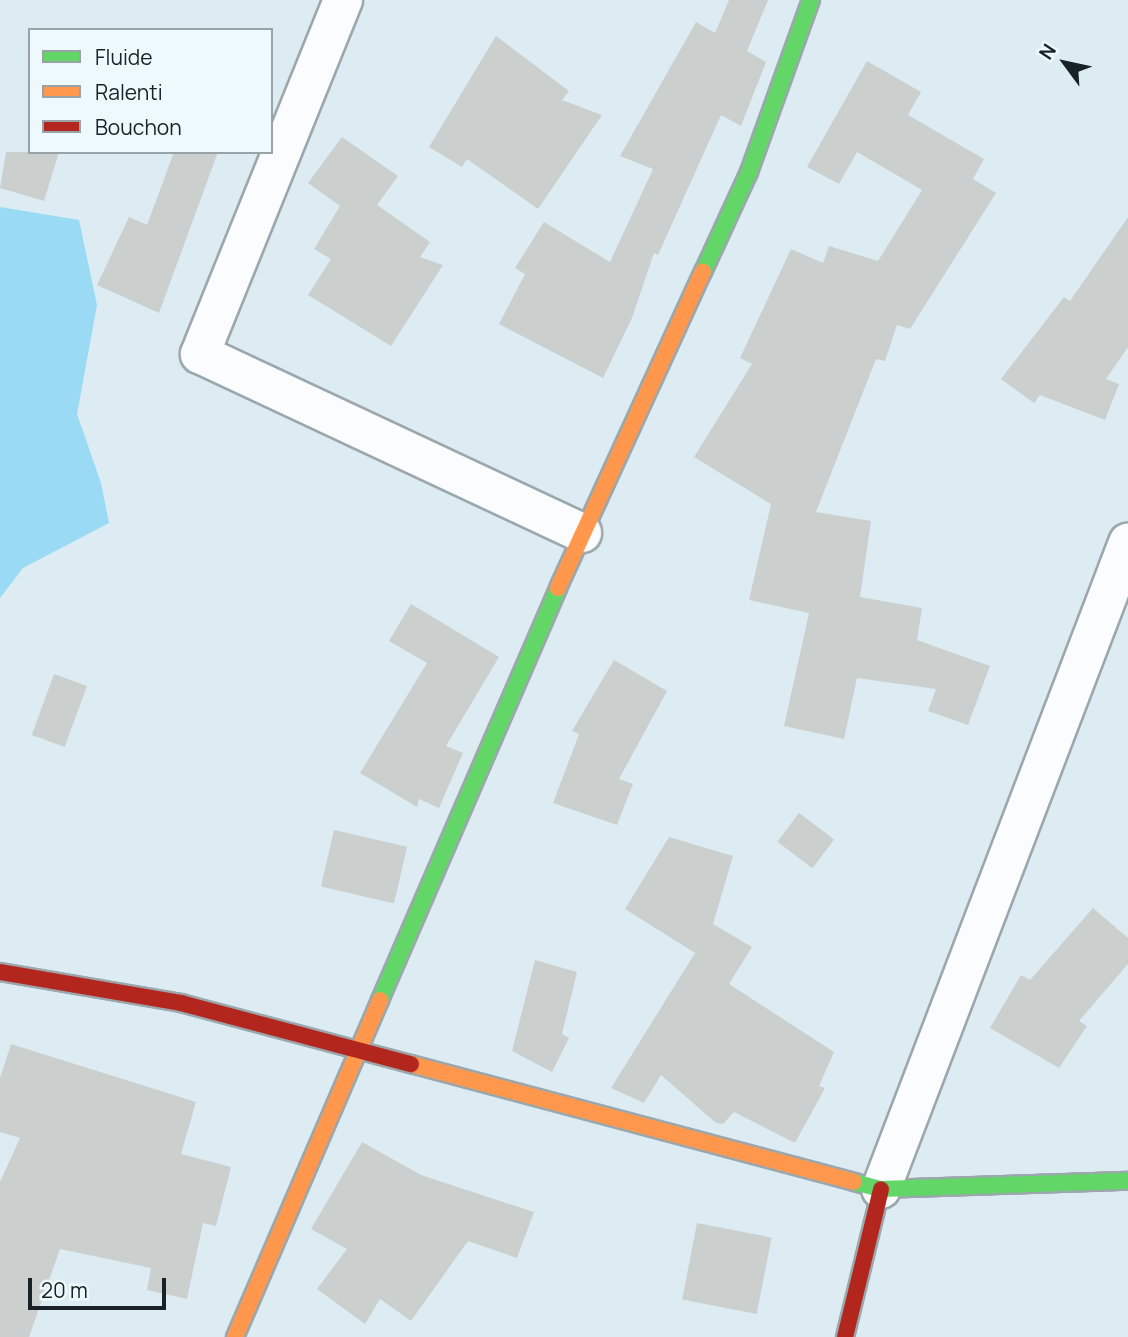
<!DOCTYPE html>
<html>
<head>
<meta charset="utf-8">
<style>
  body { margin:0 }
  #map { position:relative; width:1128px; height:1337px; overflow:hidden; background:#dcecf2; font-family:Manrope,sans-serif }
  div>[style] { position:absolute }
  [style*='--x'] { left:calc(var(--x)*1px); top:calc(var(--y)*1px); width:calc(var(--w)*1px); rotate:calc(var(--a)*1deg) }
  .water>* { inset:0; background:#9adaf5 }
  .building>* { inset:0; background:#cbd0ce; transform-origin:0 0 }
  .roads { filter:drop-shadow(2px 0 #9ba7ac) drop-shadow(-2px 0 #9ba7ac) drop-shadow(0 2px #9ba7ac) drop-shadow(0 -2px #9ba7ac) }
  .street>* { height:38px; margin:-19px; padding:0 19px; transform-origin:19px; border-radius:19px; background:#fafcfd }
  .fast>* { height:16px; margin:-8px; padding:0 8px; transform-origin:8px; border-radius:8px; background:#63d668 }
  .slow>* { height:16px; margin:-8px; padding:0 8px; transform-origin:8px; border-radius:8px; background:#ff974d }
  .jam>* { height:16px; margin:-8px; padding:0 8px; transform-origin:8px; border-radius:8px; background:#b3261e }
  span { translate:-50% -50%; white-space:nowrap; text-align:center; line-height:1.15; -webkit-text-stroke:7px #eef9fe; paint-order:stroke }
  .legend { position:absolute; left:28px; top:28px; width:245px; height:126px; box-sizing:border-box; background:#eef9fe; border:2px solid #98a3a8; margin:0; padding:9px 12px; list-style:none; font-size:21px; color:#182126 }
  .legend li { display:flex; align-items:center; gap:14px; height:35px }
  .legend b { width:35px; border:2px solid #98a3a8 }
  .north { position:absolute; left:1030px; top:28px; width:70px; height:70px; -webkit-text-stroke:5px #eef9fe; paint-order:stroke; rotate:303deg; font-size:19px; font-weight:700; line-height:28px; text-align:center; color:#182126 }
  .north::after { content:''; display:block; margin:auto; width:24px; height:32px; background:#182126; clip-path:polygon(50% 0,100% 100%,50% 72%,0 100%) }
  .scale { position:absolute; left:28px; top:1278px; width:138px; height:32px; box-sizing:border-box; border:4px solid #182126; border-top:0; padding-left:9px; font-size:21px; line-height:24px; white-space:nowrap; color:#182126; -webkit-text-stroke:5px #eef9fe; paint-order:stroke }
</style>
</head>
<body>
<div id="map">
  <div class="water">
    <div style="clip-path:polygon(0 207px,79px 220px,97px 305px,77px 414px,101px 483px,109px 523px,23px 568px,0 598px)"></div>
  </div>
  <div class="building">
    <div style="clip-path:polygon(729px 0,768px 0,747px 51px,766px 62px,741px 126px,721px 115px,658px 255px,654px 253px,632px 318px,603px 378px,499px 324px,525px 274px,515px 268px,544px 222px,610px 262px,653px 169px,620px 156px,696px 22px,715px 33px)"></div>
    <div style="clip-path:polygon(496px 36px,569px 91px,562px 100px,602px 115px,538px 209px,467px 159px,462px 167px,429px 147px)"></div>
    <div style="clip-path:polygon(867px 61px,921px 92px,908px 115px,984px 159px,973px 179px,996px 193px,910px 329px,897px 325px,885px 361px,876px 359px,816px 512px,871px 521px,860px 597px,922px 608px,917px 640px,990px 666px,968px 725px,928px 711px,936px 689px,857px 678px,844px 739px,784px 726px,809px 613px,749px 600px,771px 504px,694px 457px,752px 364px,740px 358px,791px 249px,823px 263px,829px 246px,878px 261px,922px 190px,857px 152px,839px 184px,807px 167px)"></div>
    <div style="clip-path:polygon(342px 137px,398px 176px,377px 205px,430px 242px,420px 257px,443px 265px,391px 346px,308px 295px,331px 259px,314px 249px,340px 206px,308px 183px)"></div>
    <div style="clip-path:polygon(6px 152px,59px 152px,44px 201px,0 188px)"></div>
    <div style="clip-path:polygon(174px 152px,218px 152px,159px 313px,97px 285px,129px 217px,147px 225px)"></div>
    <div style="clip-path:polygon(1128px 217px,1128px 347px,1106px 379px,1119px 384px,1105px 420px,1040px 395px,1034px 403px,1001px 379px,1064px 297px,1070px 301px)"></div>
    <div style="clip-path:polygon(411px 604px,499px 657px,446px 746px,463px 753px,439px 808px,419px 799px,417px 807px,360px 773px,427px 663px,389px 641px)"></div>
    <div style="clip-path:polygon(614px 660px,667px 691px,619px 779px,633px 784px,617px 825px,553px 803px,579px 734px,572px 731px)"></div>
    <div style="left:54px;top:674px;width:35px;height:65px;rotate:20deg"></div>
    <div style="left:799px;top:813px;width:44px;height:36px;rotate:37deg"></div>
    <div style="left:334px;top:830px;width:75px;height:58px;rotate:13deg"></div>
    <div style="clip-path:polygon(669px 837px,733px 856px,713px 924px,752px 947px,729px 984px,834px 1052px,819px 1086px,825px 1088px,795px 1143px,734px 1112px,723px 1124px,716px 1123px,661px 1075px,644px 1103px,611px 1088px,695px 953px,625px 909px)"></div>
    <div style="clip-path:polygon(1093px 908px,1128px 938px,1128px 964px,1079px 1021px,1087px 1026px,1059px 1068px,990px 1028px,1021px 975px,1030px 980px)"></div>
    <div style="clip-path:polygon(535px 960px,577px 972px,562px 1034px,569px 1038px,552px 1072px,512px 1051px)"></div>
    <div style="clip-path:polygon(11px 1044px,196px 1102px,181px 1154px,231px 1167px,216px 1226px,203px 1223px,187px 1299px,147px 1290px,151px 1268px,60px 1249px,29px 1337px,0 1337px,0 1182px,20px 1138px,0 1132px,0 1078px)"></div>
    <div style="clip-path:polygon(362px 1142px,421px 1175px,534px 1212px,517px 1258px,468px 1241px,411px 1321px,380px 1299px,365px 1324px,317px 1289px,347px 1249px,311px 1229px)"></div>
    <div style="left:697px;top:1223px;width:76px;height:78px;rotate:11deg"></div>
  </div>
  <div class="roads">
    <div class="street">
      <div style="--x:343;--y:0;--w:382;--a:112"></div>
      <div style="--x:200;--y:354;--w:422;--a:25.1"></div>
      <div style="--x:881;--y:1189;--w:692;--a:-69.08"></div>
    </div>
    <div class="fast">
      <div style="--x:703;--y:272;--w:110;--a:-65.3"></div>
      <div style="--x:749;--y:172;--w:183;--a:-70.2"></div>
      <div style="--x:380;--y:1000;--w:449;--a:-66.6"></div>
      <div style="--x:854;--y:1182;--w:28;--a:15"></div>
      <div style="--x:881;--y:1189;--w:247;--a:-1.9"></div>
    </div>
    <div class="slow">
      <div style="--x:558;--y:588;--w:348;--a:-65.4"></div>
      <div style="--x:411;--y:1064;--w:458;--a:14.9"></div>
      <div style="--x:235;--y:1337;--w:367;--a:-66.7"></div>
    </div>
    <div class="jam">
      <div style="--x:0;--y:972;--w:184;--a:9.7"></div>
      <div style="--x:181;--y:1003;--w:238;--a:14.9"></div>
      <div style="--x:845;--y:1337;--w:152;--a:-76.3"></div>
    </div>
  </div>
  <ul class="legend">
  <li><b style="height:9px;background:#63d668"></b>Fluide</li>
  <li><b style="height:9px;background:#ff974d"></b>Ralenti</li>
  <li><b style="height:9px;background:#b3261e"></b>Bouchon</li>
  </ul>
  <div class="north">N</div>
  <div class="scale">20 m</div>
</div>
</body>
</html>
